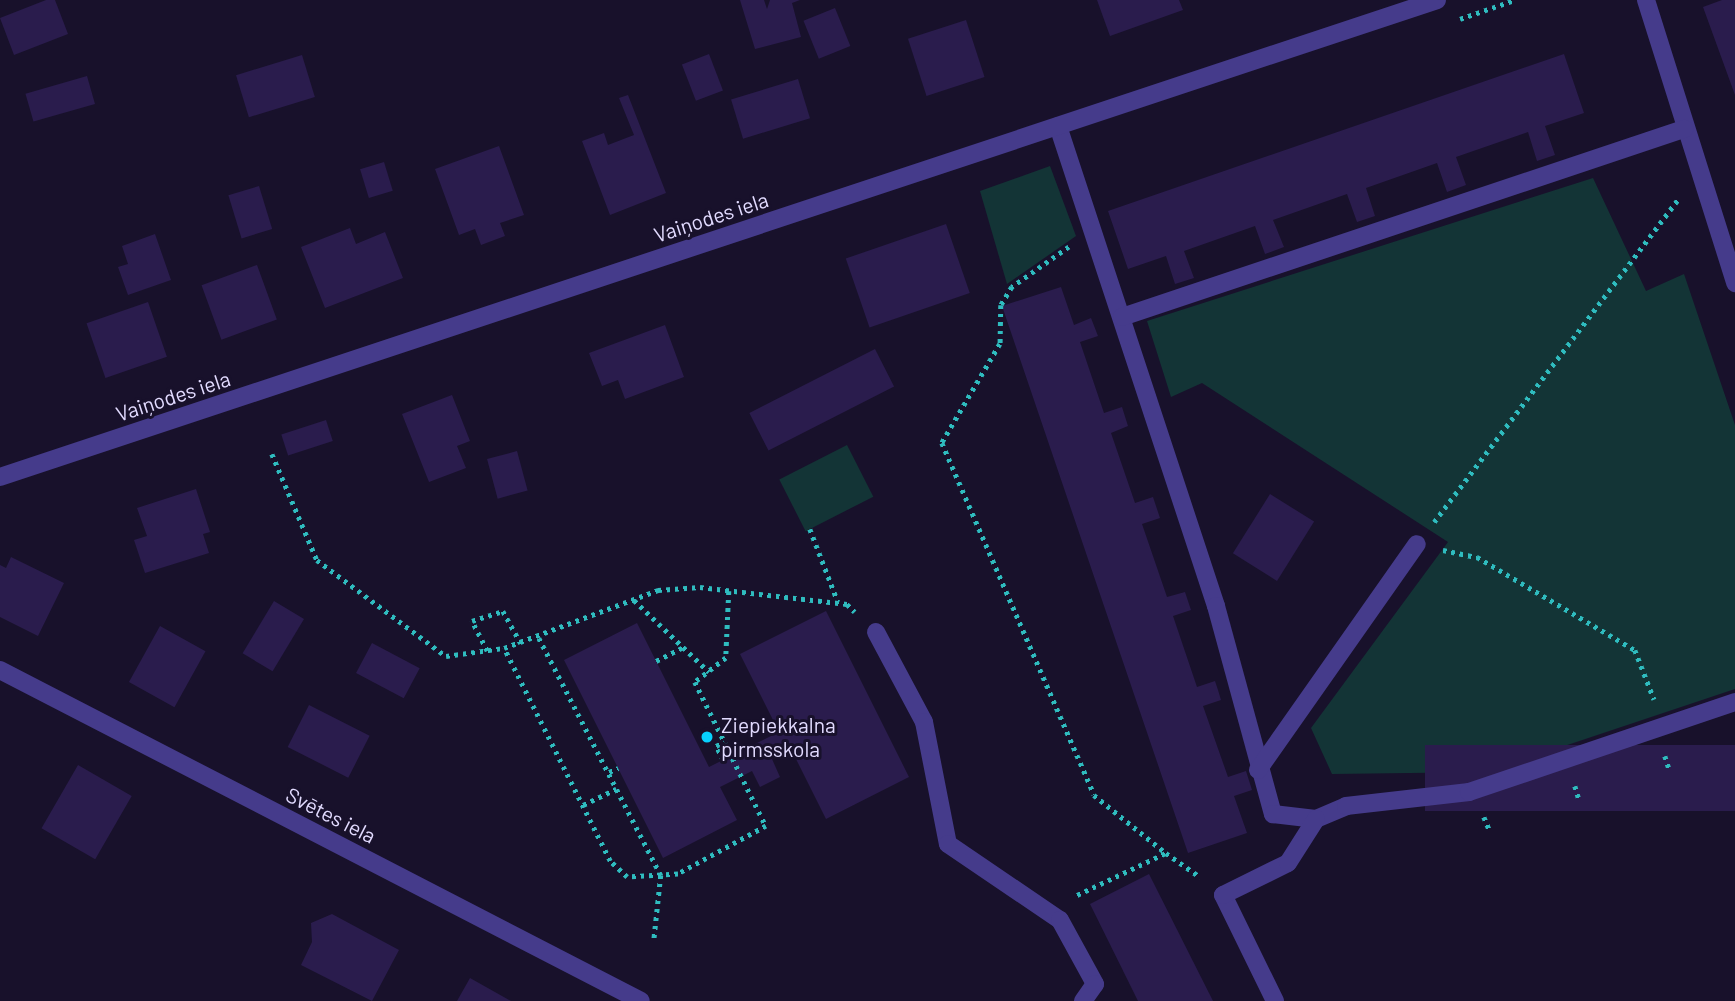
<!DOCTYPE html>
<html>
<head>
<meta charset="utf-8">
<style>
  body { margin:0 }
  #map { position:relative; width:1735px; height:1001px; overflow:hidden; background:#18112b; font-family:Barlow,sans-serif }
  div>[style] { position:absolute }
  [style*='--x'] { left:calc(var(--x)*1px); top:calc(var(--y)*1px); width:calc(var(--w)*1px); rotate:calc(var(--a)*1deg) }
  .green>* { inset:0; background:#133436; transform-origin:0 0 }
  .building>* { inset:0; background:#2a1c4d; transform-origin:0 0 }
  .path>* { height:4.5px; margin-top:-2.25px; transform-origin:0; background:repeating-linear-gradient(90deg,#2fbcbf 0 3.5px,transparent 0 8.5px) }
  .minor>* { height:18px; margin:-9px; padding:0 9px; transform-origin:9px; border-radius:9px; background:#453b8b }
  .dots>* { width:19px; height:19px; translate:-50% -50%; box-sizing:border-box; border:4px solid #18112b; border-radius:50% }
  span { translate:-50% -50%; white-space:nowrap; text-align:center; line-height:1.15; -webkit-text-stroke:6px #18112b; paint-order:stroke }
  .street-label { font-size:21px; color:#e2dbff }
  .poi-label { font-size:21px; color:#e2dbff }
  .left { translate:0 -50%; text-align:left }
</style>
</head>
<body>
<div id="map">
  <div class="green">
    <div style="clip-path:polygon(1050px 166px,1076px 236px,1007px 284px,980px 191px)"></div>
    <div style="clip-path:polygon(1593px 178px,1646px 291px,1684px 274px,1735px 425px,1735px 689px,1487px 772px,1332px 774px,1311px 728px,1448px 542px,1202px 383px,1171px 397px,1147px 321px)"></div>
    <div style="left:847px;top:445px;width:58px;height:76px;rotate:63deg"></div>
  </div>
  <div class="building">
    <div style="clip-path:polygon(46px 0,55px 0,68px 34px,14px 55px,0 18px)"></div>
    <div style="clip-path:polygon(740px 0,764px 0,767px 9px,770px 0,800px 0,792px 3px,801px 37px,755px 49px)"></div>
    <div style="clip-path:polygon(1097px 0,1179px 0,1183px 10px,1110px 36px)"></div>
    <div style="clip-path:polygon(1722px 0,1735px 0,1735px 95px,1703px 7px)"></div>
    <div style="left:835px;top:8px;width:41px;height:34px;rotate:68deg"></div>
    <div style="left:966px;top:20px;width:60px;height:61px;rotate:72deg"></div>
    <div style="left:709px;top:54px;width:39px;height:29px;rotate:69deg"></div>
    <div style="clip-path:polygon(1564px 54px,1584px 113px,1545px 126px,1555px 155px,1537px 161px,1528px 132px,1456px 157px,1466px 185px,1447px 192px,1437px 163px,1366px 188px,1375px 216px,1357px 222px,1347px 194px,1273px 220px,1284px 247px,1265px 254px,1255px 226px,1184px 251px,1194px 278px,1175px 284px,1166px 256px,1128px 269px,1108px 211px)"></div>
    <div style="left:302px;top:55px;width:44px;height:69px;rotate:73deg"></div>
    <div style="left:87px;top:76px;width:29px;height:64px;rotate:74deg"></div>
    <div style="left:798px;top:79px;width:41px;height:70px;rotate:73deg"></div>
    <div style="clip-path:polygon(628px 95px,666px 193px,610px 215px,582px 141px,604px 133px,608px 145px,634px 135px,619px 98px)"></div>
    <div style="clip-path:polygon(499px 146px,524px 215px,500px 223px,505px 236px,481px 245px,475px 229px,459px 235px,435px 169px)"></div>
    <div style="left:384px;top:162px;width:30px;height:25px;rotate:73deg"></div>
    <div style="left:259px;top:186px;width:45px;height:32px;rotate:73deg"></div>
    <div style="left:946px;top:224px;width:73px;height:106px;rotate:71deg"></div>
    <div style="clip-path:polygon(350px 228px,356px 244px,385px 232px,403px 278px,325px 308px,301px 247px)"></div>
    <div style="clip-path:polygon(155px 234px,171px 280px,128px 295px,118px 267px,128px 264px,122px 246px)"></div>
    <div style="left:257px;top:265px;width:58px;height:59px;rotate:70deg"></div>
    <div style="clip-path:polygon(1061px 287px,1074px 325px,1091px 318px,1098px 336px,1080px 342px,1104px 413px,1122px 407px,1128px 426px,1111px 433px,1135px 503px,1153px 497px,1160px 518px,1142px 524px,1167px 597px,1185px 592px,1191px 610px,1173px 616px,1197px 687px,1215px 681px,1218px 690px,1221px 700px,1203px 706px,1228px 777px,1246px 771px,1252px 790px,1234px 796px,1247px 833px,1188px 853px,1002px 306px)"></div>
    <div style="left:148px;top:302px;width:58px;height:65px;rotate:71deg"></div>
    <div style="clip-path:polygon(665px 325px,684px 377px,625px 399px,618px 380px,602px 386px,589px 353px)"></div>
    <div style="left:875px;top:349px;width:42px;height:141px;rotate:63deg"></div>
    <div style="clip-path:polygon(452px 395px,470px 441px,457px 446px,466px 468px,429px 482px,402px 414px)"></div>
    <div style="left:326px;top:420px;width:22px;height:47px;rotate:72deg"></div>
    <div style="left:517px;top:451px;width:41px;height:31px;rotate:75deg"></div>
    <div style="clip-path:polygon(196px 489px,210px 532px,203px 534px,209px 553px,145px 573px,134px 540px,147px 536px,137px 508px)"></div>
    <div style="left:1270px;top:494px;width:52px;height:70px;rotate:32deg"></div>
    <div style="clip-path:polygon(11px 557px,64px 583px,38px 636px,0 617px,0 565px,6px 568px)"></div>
    <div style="left:274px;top:601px;width:35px;height:61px;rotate:31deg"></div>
    <div style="clip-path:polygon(826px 611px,909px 777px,826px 819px,791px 749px,772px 759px,780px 777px,760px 787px,752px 771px,720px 787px,737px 820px,663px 858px,564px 660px,637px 623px,709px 767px,779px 732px,740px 654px)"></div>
    <div style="left:160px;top:626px;width:52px;height:64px;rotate:29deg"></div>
    <div style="left:372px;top:643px;width:54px;height:34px;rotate:28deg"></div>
    <div style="left:309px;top:705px;width:68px;height:47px;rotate:27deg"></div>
    <div style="left:1735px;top:745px;width:66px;height:310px;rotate:90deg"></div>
    <div style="left:78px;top:765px;width:62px;height:73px;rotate:30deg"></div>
    <div style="clip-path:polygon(1149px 874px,1213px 1001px,1138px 1001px,1090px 904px)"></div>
    <div style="clip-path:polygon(332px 914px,399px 950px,372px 1001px,301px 965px,312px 942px,311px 923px)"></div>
    <div style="clip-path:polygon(470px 978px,511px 1001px,457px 1001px)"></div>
  </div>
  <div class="path">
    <div style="--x:1460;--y:19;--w:58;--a:-19.1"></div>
    <div style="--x:1069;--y:247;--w:70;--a:144.9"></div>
    <div style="--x:1012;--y:287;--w:21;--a:121"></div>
    <div style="--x:1001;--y:305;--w:39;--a:91"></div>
    <div style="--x:1000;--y:344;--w:115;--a:120.4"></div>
    <div style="--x:942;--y:443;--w:383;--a:66.6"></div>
    <div style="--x:1094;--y:795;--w:92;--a:38.9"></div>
    <div style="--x:272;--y:454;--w:115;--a:67"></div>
    <div style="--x:317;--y:560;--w:161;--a:36.7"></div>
    <div style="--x:446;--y:656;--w:59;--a:-7.9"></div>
    <div style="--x:1434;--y:522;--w:405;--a:-52.9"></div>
    <div style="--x:810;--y:529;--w:78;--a:69"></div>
    <div style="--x:1443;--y:550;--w:35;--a:12"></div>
    <div style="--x:1477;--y:557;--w:183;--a:30.5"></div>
    <div style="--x:1635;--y:650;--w:53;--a:68.8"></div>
    <div style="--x:729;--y:591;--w:67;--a:92.6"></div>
    <div style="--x:726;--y:658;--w:39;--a:142"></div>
    <div style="--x:695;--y:682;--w:161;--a:63.8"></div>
    <div style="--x:766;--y:826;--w:100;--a:151.4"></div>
    <div style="--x:678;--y:874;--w:51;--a:176.6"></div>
    <div style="--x:627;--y:877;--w:23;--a:-137"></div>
    <div style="--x:610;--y:861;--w:238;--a:-116.5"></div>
    <div style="--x:504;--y:648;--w:165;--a:-20.6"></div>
    <div style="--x:658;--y:590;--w:42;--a:-4.1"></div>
    <div style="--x:700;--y:587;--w:148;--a:6.6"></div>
    <div style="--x:847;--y:604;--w:11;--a:45"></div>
    <div style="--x:634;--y:600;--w:104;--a:43.8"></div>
    <div style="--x:539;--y:638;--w:267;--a:62.8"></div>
    <div style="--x:661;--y:875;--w:66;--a:96.1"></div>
    <div style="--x:487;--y:651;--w:34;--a:-117"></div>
    <div style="--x:472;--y:621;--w:33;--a:-18"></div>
    <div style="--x:503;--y:611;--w:37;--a:61"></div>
    <div style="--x:656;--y:661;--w:30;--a:-27"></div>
    <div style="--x:1665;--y:756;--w:13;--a:72"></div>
    <div style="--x:723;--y:760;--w:16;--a:-117"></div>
    <div style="--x:716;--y:746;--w:9;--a:-27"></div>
    <div style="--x:609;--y:772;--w:10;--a:-24"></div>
    <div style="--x:1575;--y:786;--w:14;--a:73"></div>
    <div style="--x:583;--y:805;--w:37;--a:-26"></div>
    <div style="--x:1484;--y:817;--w:15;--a:67"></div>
    <div style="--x:1077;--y:895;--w:98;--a:-25.3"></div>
    <div style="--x:1166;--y:853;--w:42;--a:35.2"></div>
  </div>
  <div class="minor">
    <div style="--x:1646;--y:0;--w:297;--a:72.5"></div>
    <div style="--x:1058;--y:126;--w:505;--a:71.78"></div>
    <div style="--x:1216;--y:606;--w:216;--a:74.7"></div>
    <div style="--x:1273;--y:814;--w:43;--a:6.6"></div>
    <div style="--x:1316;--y:819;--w:33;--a:-23"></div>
    <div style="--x:1346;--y:806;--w:124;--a:-6.5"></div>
    <div style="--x:1469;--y:792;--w:281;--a:-18.7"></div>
    <div style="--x:1122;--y:317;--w:593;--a:-18.5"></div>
    <div style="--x:0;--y:477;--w:1514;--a:-18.36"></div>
    <div style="--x:876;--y:632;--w:102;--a:61.9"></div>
    <div style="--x:924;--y:722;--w:124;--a:78.9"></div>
    <div style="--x:948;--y:844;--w:135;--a:34.2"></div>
    <div style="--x:1060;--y:920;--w:73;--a:61.3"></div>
    <div style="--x:1095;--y:984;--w:21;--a:125"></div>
    <div style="--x:0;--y:670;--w:721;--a:27.31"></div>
    <div style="--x:1258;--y:770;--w:276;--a:-54.9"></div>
    <div style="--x:1275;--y:1001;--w:118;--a:-116.1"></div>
    <div style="--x:1223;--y:895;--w:72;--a:-26.2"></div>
    <div style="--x:1288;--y:863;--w:52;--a:-57.5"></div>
  </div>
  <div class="dots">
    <div style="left:707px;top:737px;background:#07d1ff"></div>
  </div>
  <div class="street-label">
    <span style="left:711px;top:217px;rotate:-18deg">Vaiņodes iela</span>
    <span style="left:173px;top:396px;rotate:-18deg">Vaiņodes iela</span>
    <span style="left:331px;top:815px;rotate:27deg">Svētes iela</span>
  </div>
  <div class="poi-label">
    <span class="left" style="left:721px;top:737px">Ziepiekkalna<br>pirmsskola</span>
  </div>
</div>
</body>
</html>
